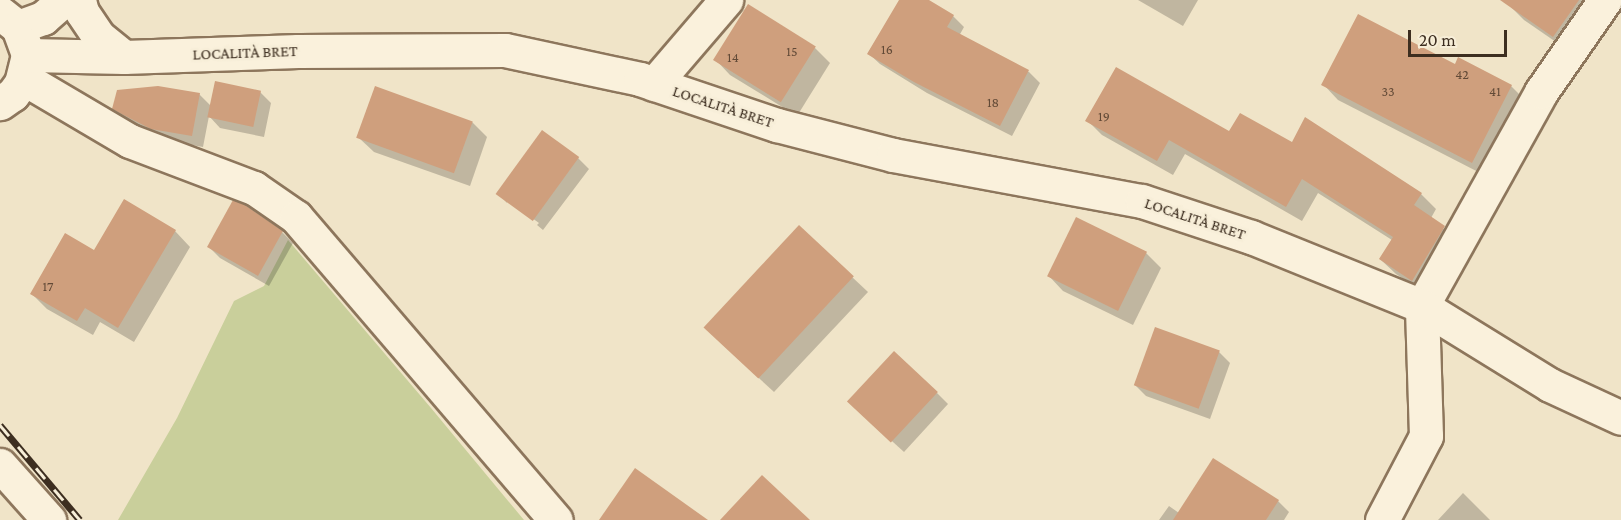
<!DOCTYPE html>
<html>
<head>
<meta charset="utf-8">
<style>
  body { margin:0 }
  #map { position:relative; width:1621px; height:520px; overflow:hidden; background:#f0e4c8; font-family:"Crimson Pro",serif }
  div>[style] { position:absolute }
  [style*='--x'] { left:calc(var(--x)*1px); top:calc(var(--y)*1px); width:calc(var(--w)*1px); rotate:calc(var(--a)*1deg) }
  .green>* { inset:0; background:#c9cf9b }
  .shadow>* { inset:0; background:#0003 }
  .building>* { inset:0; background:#cf9f7d; transform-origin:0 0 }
  .roads { filter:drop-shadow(2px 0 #8d765c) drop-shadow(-2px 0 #8d765c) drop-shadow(0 2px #8d765c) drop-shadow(0 -2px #8d765c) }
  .minor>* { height:33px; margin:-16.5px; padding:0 16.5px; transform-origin:16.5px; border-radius:16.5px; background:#faf1dc }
  .tertiary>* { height:33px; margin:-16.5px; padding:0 16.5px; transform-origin:16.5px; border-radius:16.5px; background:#faf1dc }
  .rail>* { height:7px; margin-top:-3.5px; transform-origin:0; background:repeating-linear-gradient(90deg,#f7eed8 0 14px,#3d2e20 0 28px); box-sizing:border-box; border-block:2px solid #3d2e20 }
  span { translate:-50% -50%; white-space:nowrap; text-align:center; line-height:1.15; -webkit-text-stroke:5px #f7eed8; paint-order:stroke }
  .number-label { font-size:14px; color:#624a37 }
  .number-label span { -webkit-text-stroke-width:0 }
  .street-label { font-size:16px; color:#3d2e20 }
  .scale { position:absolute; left:1408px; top:30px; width:99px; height:27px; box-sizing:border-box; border:3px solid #3d2e20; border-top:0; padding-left:8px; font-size:18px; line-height:21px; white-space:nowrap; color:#3d2e20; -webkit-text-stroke:4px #f7eed8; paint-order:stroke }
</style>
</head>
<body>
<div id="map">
  <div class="green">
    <div style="clip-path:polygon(288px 240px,431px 408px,524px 520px,118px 520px,177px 418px,234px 301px,264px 286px)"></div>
  </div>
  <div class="shadow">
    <div style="clip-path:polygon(901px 0,927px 0,953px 16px,964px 27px,959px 36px,1029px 72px,1040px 83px,1012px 136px,927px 93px,880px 64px,868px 53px)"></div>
    <div style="clip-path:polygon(1138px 0,1198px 0,1183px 26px)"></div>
    <div style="clip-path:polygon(1513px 0,1605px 0,1569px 51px,1524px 20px,1509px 5px)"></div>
    <div style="clip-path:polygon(815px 48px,830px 63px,797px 116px,730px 75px,715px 59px)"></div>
    <div style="clip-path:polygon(1455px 66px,1511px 86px,1526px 101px,1488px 177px,1338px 100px,1323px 84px)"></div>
    <div style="clip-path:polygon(260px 92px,271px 103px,264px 137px,220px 128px,209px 116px,203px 147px,164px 140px,125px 119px,114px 108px,199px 94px,211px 106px)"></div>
    <div style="clip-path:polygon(1087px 120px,1230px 133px,1292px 144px,1421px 194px,1436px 209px,1431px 218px,1459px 242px,1428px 295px,1396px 274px,1380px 259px,1392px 240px,1318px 193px,1302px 221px,1185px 154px,1173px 175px,1102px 135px)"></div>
    <div style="clip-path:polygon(472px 122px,487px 137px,470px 186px,374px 152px,358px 137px)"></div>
    <div style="clip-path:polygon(578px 158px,589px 169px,543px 230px,537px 225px,539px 223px,507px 200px,507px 203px,497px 192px)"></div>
    <div style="clip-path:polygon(799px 227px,868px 292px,774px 392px,720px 342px)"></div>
    <div style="clip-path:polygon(175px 231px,190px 247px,134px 342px,100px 322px,93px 335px,47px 309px,32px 294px,95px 252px)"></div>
    <div style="clip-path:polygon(282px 232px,293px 243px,269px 286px,220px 258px,209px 247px)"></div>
    <div style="clip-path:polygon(1146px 253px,1161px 268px,1133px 325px,1063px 291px,1048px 275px)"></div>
    <div style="clip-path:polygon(1219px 352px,1230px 363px,1210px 419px,1146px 396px,1135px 385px)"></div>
    <div style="clip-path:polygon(937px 393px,948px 404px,904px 452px,860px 412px)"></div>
    <div style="clip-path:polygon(1214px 460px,1278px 501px,1289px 512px,1284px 520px,1159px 520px,1169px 506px,1179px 513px)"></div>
    <div style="clip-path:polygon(1463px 493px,1490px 520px,1438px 520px)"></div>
  </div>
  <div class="building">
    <div style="clip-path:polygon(899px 0,929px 0,954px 15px,947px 27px,1029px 70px,1000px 126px,914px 82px,867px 54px)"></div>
    <div style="clip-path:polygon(1500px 0,1579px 0,1553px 37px)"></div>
    <div style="left:748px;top:4px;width:80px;height:66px;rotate:32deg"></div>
    <div style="clip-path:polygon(1358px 14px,1455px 64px,1458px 57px,1512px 85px,1472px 163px,1321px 85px)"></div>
    <div style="clip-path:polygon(1116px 67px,1229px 131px,1240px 113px,1292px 142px,1305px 117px,1422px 193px,1414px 205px,1445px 226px,1412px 281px,1379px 259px,1393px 237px,1302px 179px,1286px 207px,1169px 140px,1157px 161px,1085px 121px)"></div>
    <div style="left:215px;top:81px;width:47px;height:37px;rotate:12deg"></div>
    <div style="clip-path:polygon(158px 86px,200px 93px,192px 136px,151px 129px,112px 109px,117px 90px)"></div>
    <div style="left:375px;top:86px;width:104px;height:55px;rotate:20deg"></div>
    <div style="left:542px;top:130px;width:46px;height:79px;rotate:36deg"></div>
    <div style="clip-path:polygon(124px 199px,176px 230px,118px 328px,85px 308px,77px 321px,30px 294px,65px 233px,94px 250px)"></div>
    <div style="clip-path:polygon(233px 200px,245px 205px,283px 231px,258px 276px,207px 247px)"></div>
    <div style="left:1076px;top:217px;width:79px;height:66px;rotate:26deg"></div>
    <div style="left:799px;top:225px;width:75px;height:140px;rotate:43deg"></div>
    <div style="left:1155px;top:327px;width:69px;height:62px;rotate:20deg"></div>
    <div style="left:894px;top:351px;width:60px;height:69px;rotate:43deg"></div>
    <div style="clip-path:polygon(1213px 458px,1279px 500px,1266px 520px,1173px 520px)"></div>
    <div style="clip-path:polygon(635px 468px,708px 520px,599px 520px)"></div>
    <div style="clip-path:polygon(762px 475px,810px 520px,720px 520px)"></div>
  </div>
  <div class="roads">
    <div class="minor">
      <div style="--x:79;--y:0;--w:12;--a:76"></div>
      <div style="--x:82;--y:12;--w:29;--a:56"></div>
      <div style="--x:98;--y:36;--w:33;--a:39"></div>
      <div style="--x:0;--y:13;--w:23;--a:38"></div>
      <div style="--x:18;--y:27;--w:30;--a:70"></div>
      <div style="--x:28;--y:55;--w:29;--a:104"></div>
      <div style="--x:21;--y:83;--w:14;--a:126"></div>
      <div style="--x:13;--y:94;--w:16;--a:145"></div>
      <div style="--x:18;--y:27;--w:27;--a:-20"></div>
      <div style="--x:43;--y:18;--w:28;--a:-41"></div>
      <div style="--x:23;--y:78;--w:124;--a:30.5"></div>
      <div style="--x:130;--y:141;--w:133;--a:20.8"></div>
      <div style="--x:254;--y:188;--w:51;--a:34.6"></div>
      <div style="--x:296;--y:217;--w:399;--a:49.4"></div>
      <div style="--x:654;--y:84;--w:111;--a:-49.4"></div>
      <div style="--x:0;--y:465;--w:74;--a:48.3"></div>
      <div style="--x:1382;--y:520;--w:95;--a:-62.4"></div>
      <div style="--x:1426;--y:436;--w:130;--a:-91.8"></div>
      <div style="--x:1422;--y:306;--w:245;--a:-60.9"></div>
      <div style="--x:1541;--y:92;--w:112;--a:-55.2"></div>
    </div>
    <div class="tertiary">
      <div style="--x:28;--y:55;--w:96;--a:1.2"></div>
      <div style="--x:124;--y:57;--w:174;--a:-2"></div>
      <div style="--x:298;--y:51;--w:207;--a:-0.3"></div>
      <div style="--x:505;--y:50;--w:138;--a:12.1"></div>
      <div style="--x:640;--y:79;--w:145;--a:18.6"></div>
      <div style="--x:777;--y:125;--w:120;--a:14.5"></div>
      <div style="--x:893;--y:155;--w:253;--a:10.5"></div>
      <div style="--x:1142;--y:201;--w:115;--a:18.3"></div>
      <div style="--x:1251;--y:237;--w:184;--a:22"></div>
      <div style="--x:1422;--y:306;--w:150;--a:31.7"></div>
      <div style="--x:1550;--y:385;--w:78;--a:24.9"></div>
    </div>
  </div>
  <div class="rail">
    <div style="--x:0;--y:425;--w:124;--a:49.9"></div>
  </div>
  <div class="number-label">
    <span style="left:887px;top:49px">16</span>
    <span style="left:792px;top:51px">15</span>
    <span style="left:733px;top:57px">14</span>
    <span style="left:1462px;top:74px">42</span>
    <span style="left:1388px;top:91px">33</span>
    <span style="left:1495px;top:91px">41</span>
    <span style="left:993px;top:102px">18</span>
    <span style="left:1104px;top:116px">19</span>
    <span style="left:48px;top:286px">17</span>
  </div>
  <div class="street-label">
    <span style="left:245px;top:53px;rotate:-2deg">LOCALITÀ BRET</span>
    <span style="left:723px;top:107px;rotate:18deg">LOCALITÀ BRET</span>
    <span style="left:1195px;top:219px;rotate:18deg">LOCALITÀ BRET</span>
  </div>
  <div class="scale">20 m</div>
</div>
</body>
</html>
